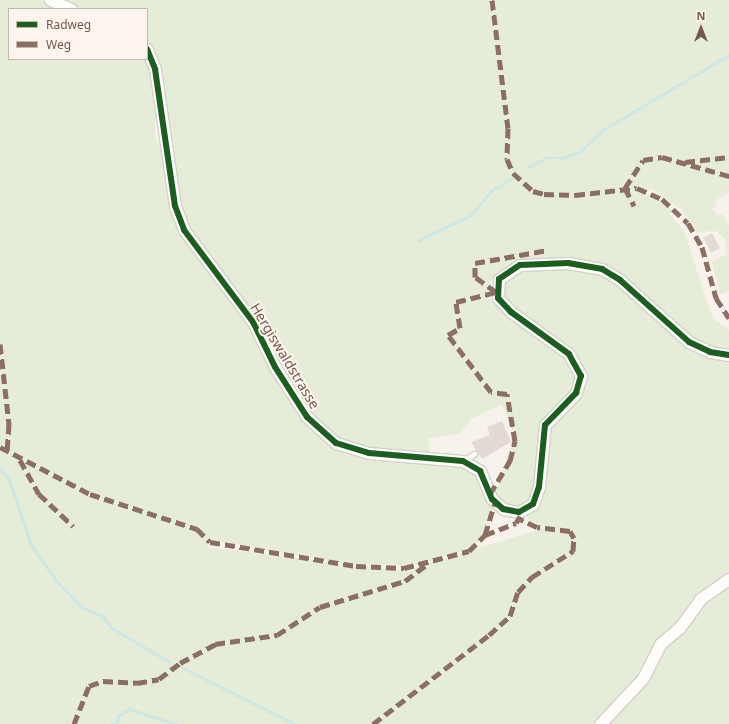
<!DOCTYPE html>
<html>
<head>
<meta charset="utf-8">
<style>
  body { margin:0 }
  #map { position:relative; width:729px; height:724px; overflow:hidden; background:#f7f2ec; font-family:"Noto Sans",sans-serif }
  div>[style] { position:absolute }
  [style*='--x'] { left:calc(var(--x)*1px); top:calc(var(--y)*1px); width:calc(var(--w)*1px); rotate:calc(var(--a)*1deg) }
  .green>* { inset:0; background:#e5ecd8 }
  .stream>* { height:2.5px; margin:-1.25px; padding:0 1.25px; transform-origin:1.25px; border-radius:1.25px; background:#cee6e6 }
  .building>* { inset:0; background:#e3dad4; transform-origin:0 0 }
  .roads { filter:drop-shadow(1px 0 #d6cfca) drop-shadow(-1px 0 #d6cfca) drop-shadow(0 1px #d6cfca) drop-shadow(0 -1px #d6cfca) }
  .service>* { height:4.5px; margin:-2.25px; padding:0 2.25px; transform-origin:2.25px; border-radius:2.25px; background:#fefdfc }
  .tertiary>* { height:11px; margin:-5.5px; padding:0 5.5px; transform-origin:5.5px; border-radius:5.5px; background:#fefdfc }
  .quiet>* { height:5px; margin-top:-2.5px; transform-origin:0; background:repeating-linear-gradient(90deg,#8d6e63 0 10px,transparent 0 15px) }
  .cycleway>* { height:6px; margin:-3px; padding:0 3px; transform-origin:3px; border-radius:3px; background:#1b5e20 }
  span { translate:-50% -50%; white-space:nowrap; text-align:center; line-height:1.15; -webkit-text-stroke:4px #fef6ee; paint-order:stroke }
  .street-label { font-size:14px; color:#73584d }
  .legend { position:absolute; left:8px; top:8px; width:140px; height:52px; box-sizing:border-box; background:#fef6ee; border:1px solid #c6b7ae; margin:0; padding:5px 7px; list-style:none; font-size:12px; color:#73584d }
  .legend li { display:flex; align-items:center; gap:8px; height:20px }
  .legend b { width:20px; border:1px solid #c6b7ae }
  .north { position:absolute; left:681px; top:8px; width:40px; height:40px; -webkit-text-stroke:3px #fef6ee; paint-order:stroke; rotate:0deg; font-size:11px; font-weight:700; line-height:16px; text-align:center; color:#73584d }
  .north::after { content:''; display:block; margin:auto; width:14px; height:18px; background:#73584d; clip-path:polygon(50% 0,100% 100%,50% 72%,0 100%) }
</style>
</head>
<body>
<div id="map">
  <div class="green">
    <div style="clip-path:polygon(0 0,40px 0,62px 9px,9px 9px,9px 59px,147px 59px,156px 105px,155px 135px,161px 149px,174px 219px,335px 446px,456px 464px,476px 473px,492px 509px,483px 536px,473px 547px,420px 565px,349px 564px,217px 541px,206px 547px,404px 571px,547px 527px,529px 520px,527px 515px,546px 433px,584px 371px,576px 356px,504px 302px,501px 283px,521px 268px,577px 267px,611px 277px,686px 343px,729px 358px,729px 724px,0 724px)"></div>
    <div style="clip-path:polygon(58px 0,729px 0,729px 192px,715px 201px,717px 205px,712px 209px,718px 216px,722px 214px,729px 226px,729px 291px,720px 294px,712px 262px,727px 254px,725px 239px,716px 231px,698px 232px,681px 209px,651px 188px,645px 192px,672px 209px,670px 215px,684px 231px,709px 308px,714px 319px,729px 330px,729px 351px,694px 340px,607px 269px,511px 265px,491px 281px,485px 293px,499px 308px,569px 360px,575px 376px,573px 387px,540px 426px,536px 486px,529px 502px,515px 508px,506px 506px,495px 495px,511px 445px,517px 441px,502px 404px,471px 419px,460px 434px,428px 438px,430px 454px,386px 452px,342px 443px,310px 417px,232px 284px,191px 234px,180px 207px,152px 48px,147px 43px,147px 9px,79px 9px)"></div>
  </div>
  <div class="stream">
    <div style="--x:527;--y:168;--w:21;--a:-28"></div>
    <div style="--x:546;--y:158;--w:17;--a:0"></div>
    <div style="--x:563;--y:158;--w:19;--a:-21"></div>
    <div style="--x:581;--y:151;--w:30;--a:-44"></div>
    <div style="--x:603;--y:130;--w:147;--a:-30.8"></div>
    <div style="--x:419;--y:240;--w:58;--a:-25.7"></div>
    <div style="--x:471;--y:215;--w:31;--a:-50"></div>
    <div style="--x:491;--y:191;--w:23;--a:-31"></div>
    <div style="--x:0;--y:469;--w:13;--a:48"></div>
    <div style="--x:9;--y:479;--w:71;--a:71.1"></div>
    <div style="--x:32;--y:546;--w:43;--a:54.5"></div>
    <div style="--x:57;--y:581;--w:37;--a:46"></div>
    <div style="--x:83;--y:608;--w:22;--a:22"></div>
    <div style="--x:103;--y:616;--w:15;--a:53"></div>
    <div style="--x:112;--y:628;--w:67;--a:30.4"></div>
    <div style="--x:183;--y:668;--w:125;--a:26.6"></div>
    <div style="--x:111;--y:724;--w:6;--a:-9"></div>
    <div style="--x:117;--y:723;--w:7;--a:-82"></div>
    <div style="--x:118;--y:716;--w:13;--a:-32"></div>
    <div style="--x:129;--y:709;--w:49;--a:17.7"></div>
  </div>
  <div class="building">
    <div style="left:712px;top:233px;width:17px;height:10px;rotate:62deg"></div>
    <div style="clip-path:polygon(502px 421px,511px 442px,482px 459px,471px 442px,490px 435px,487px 427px)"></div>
  </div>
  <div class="roads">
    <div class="service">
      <div style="--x:465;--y:460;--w:11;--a:-34"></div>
    </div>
    <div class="tertiary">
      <div style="--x:50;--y:0;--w:23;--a:23"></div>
      <div style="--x:147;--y:49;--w:22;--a:68"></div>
      <div style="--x:155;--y:69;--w:138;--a:81.7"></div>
      <div style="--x:175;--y:206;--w:26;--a:69"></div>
      <div style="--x:184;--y:230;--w:115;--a:53.1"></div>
      <div style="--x:253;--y:322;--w:50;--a:63.9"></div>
      <div style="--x:275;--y:367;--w:59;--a:57.4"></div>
      <div style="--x:307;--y:417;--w:39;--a:42"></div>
      <div style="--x:336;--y:443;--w:34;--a:17"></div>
      <div style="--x:369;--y:453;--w:94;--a:4.9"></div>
      <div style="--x:463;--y:461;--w:20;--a:30"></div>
      <div style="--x:480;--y:471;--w:30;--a:67"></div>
      <div style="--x:492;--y:499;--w:15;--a:42"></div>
      <div style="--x:503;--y:509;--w:16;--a:11"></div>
      <div style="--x:519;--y:512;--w:16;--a:-30"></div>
      <div style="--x:533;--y:504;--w:18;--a:-71"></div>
      <div style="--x:539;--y:487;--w:62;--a:-84.5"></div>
      <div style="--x:545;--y:425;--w:45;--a:-45.9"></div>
      <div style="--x:576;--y:393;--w:18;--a:-74"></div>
      <div style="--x:581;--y:376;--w:25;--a:-119"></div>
      <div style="--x:569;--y:354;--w:72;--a:-144.1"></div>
      <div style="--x:511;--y:312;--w:19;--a:-133"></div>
      <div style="--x:498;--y:298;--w:19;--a:-87"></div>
      <div style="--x:499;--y:279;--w:25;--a:-34"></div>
      <div style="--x:520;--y:265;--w:48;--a:-2.4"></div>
      <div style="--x:568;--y:263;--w:35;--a:10"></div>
      <div style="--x:602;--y:269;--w:21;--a:31"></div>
      <div style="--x:620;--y:280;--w:93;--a:41.9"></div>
      <div style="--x:689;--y:342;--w:23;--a:25"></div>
      <div style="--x:710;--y:352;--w:19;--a:9"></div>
      <div style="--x:600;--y:724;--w:63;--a:-46.9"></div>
      <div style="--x:643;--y:678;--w:38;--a:-63"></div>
      <div style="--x:660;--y:644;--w:26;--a:-40"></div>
      <div style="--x:680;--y:627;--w:34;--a:-54"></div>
      <div style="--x:700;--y:599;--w:35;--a:-35"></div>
    </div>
  </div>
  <div class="quiet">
    <div style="--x:492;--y:0;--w:129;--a:82.9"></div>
    <div style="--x:508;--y:128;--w:31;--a:92"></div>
    <div style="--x:507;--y:159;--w:15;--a:67"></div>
    <div style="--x:513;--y:173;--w:27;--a:42"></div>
    <div style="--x:533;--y:191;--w:11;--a:15"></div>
    <div style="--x:544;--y:194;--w:31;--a:2"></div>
    <div style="--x:575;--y:195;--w:62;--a:-6.4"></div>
    <div style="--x:637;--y:188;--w:27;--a:24"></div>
    <div style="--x:662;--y:199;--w:35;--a:43"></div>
    <div style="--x:688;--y:223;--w:28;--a:60"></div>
    <div style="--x:702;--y:247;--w:53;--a:74.6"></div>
    <div style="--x:716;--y:298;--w:24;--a:57"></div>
    <div style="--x:685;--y:162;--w:44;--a:-6.5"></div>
    <div style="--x:625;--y:188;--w:33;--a:-57"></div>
    <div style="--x:643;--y:160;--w:19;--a:-9"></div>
    <div style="--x:662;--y:157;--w:70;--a:15.8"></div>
    <div style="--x:625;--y:188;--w:20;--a:63"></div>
    <div style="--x:0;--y:344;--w:81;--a:83.6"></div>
    <div style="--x:9;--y:424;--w:26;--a:94"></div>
    <div style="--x:0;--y:447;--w:102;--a:27.6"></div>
    <div style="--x:90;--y:494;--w:113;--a:18.1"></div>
    <div style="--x:197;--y:529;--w:18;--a:45"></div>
    <div style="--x:210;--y:542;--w:148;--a:9.3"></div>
    <div style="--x:356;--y:566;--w:48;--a:2.4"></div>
    <div style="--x:404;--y:568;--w:67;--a:-14.7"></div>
    <div style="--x:469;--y:551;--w:23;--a:-45"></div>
    <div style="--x:485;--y:535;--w:34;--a:-73"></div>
    <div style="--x:20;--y:460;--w:39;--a:61"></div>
    <div style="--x:39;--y:494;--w:47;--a:43.3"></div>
    <div style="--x:490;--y:494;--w:39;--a:-59"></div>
    <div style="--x:510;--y:461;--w:21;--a:-76"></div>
    <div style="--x:515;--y:441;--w:48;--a:-99.7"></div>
    <div style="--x:507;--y:394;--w:16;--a:-173"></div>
    <div style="--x:491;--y:392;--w:71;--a:-127"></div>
    <div style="--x:448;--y:335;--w:14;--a:-30"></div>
    <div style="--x:460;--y:328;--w:26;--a:-99"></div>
    <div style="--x:456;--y:302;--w:41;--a:-14"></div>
    <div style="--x:496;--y:292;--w:26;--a:-144"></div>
    <div style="--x:475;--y:277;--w:14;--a:-90"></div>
    <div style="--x:475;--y:263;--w:74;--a:-10.1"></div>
    <div style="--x:485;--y:535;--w:33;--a:-21"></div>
    <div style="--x:516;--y:523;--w:8;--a:-60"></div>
    <div style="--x:74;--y:724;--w:41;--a:-68.5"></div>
    <div style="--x:89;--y:686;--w:15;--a:-20"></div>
    <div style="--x:103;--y:681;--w:34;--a:3"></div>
    <div style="--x:137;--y:683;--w:22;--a:-10"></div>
    <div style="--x:159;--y:679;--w:26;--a:-37"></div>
    <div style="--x:180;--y:663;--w:40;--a:-28"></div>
    <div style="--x:215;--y:644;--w:63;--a:-8.3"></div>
    <div style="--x:277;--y:635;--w:51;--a:-33.1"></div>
    <div style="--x:320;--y:607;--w:89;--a:-17"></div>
    <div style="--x:405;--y:581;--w:26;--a:-37"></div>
    <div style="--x:373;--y:724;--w:146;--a:-37.5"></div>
    <div style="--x:489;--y:635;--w:28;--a:-42"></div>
    <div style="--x:510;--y:616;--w:25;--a:-72"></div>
    <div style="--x:518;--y:592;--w:21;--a:-47"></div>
    <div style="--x:532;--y:577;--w:49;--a:-32.4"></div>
    <div style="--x:573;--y:551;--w:13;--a:-86"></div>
    <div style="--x:574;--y:538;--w:8;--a:-120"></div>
    <div style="--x:570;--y:531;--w:33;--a:-173"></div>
    <div style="--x:537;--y:527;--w:19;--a:-155"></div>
  </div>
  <div class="cycleway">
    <div style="--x:147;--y:49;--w:22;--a:68"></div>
    <div style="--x:155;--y:69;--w:138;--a:81.7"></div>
    <div style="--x:175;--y:206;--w:26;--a:69"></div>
    <div style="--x:184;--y:230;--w:115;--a:53.1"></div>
    <div style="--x:253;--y:322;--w:50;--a:63.9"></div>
    <div style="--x:275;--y:367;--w:59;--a:57.4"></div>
    <div style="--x:307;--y:417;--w:39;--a:42"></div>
    <div style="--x:336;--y:443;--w:34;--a:17"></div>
    <div style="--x:369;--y:453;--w:94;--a:4.9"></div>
    <div style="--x:463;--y:461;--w:20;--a:30"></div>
    <div style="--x:480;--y:471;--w:30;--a:67"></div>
    <div style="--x:492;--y:499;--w:15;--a:42"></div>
    <div style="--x:503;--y:509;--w:16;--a:11"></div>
    <div style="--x:519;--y:512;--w:16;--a:-30"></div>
    <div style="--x:533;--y:504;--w:18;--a:-71"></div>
    <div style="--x:539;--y:487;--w:62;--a:-84.5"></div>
    <div style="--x:545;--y:425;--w:45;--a:-45.9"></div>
    <div style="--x:576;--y:393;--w:18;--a:-74"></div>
    <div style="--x:581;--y:376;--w:25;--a:-119"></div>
    <div style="--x:569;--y:354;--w:72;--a:-144.1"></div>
    <div style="--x:511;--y:312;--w:19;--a:-133"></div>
    <div style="--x:498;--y:298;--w:19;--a:-87"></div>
    <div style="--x:499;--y:279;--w:25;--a:-34"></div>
    <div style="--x:520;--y:265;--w:48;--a:-2.4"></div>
    <div style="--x:568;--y:263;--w:35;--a:10"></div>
    <div style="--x:602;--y:269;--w:21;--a:31"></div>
    <div style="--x:620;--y:280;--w:93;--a:41.9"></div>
    <div style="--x:689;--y:342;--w:23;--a:25"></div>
    <div style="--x:710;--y:352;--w:19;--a:9"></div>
  </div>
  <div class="street-label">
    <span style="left:285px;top:356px;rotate:59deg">Hergiswaldstrasse</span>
  </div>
  <ul class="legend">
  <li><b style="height:5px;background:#1b5e20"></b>Radweg</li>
  <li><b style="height:5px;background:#8d6e63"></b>Weg</li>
  </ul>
  <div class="north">N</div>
</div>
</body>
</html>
